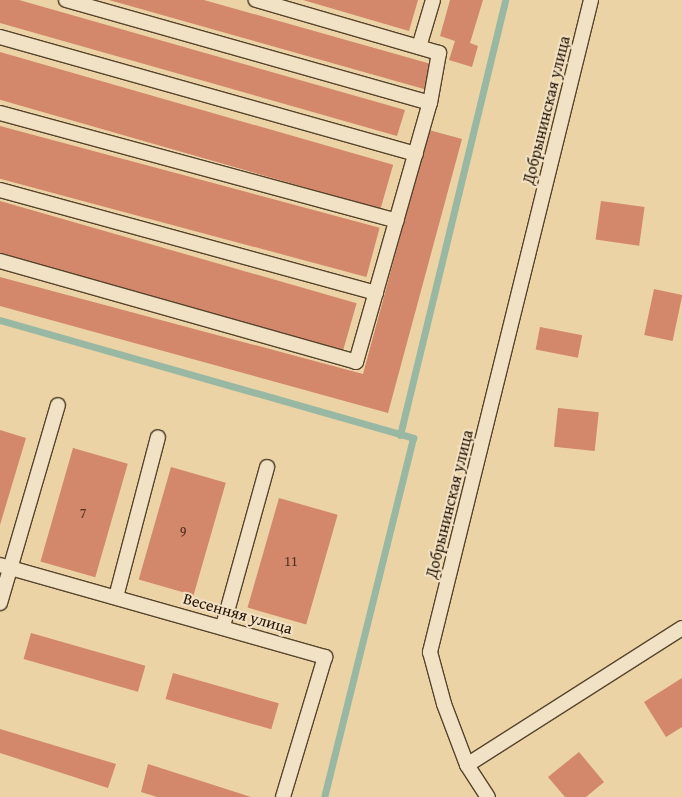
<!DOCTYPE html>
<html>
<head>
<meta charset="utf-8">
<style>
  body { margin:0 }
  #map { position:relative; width:682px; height:797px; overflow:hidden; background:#ebd3a6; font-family:"Gentium Book Plus",serif }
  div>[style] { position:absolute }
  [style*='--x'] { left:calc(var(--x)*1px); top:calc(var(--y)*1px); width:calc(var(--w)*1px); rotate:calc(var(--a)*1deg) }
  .stream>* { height:7px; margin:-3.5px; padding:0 3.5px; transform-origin:3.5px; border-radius:3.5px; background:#99b8a4 }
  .building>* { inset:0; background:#d3876b; transform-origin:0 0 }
  .roads { filter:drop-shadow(1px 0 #56442c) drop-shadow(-1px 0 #56442c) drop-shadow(0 1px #56442c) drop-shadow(0 -1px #56442c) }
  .service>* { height:14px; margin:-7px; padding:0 7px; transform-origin:7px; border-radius:7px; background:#f2e2c5 }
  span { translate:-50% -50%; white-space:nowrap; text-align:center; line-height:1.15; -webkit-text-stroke:4px #f2e2c5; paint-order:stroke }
  .number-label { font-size:14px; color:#50311d }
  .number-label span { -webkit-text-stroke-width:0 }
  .street-label { font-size:16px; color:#251403 }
</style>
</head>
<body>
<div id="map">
  <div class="stream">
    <div style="--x:0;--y:320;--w:430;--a:15.9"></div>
    <div style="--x:413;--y:438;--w:370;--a:103.9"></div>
    <div style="--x:400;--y:435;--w:447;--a:-76.4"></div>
  </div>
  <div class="building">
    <div style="clip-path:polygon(0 0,19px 0,405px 110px,397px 136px,0 23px)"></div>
    <div style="clip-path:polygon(109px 0,204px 0,431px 64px,424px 89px)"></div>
    <div style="clip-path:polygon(303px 0,418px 0,409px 31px)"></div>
    <div style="clip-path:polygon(450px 0,483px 0,470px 43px,478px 46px,472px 67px,449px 60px,455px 41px,440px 36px)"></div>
    <div style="left:0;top:52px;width:409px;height:46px;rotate:16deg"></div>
    <div style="left:0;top:126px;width:393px;height:51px;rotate:15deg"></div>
    <div style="clip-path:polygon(429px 130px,462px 139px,388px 413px,0 306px,0 277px,363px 374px)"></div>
    <div style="left:0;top:201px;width:371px;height:50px;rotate:16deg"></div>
    <div style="left:601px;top:201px;width:44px;height:39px;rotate:8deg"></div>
    <div style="left:654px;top:289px;width:29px;height:47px;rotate:12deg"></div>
    <div style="left:540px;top:327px;width:43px;height:23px;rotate:11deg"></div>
    <div style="left:558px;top:408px;width:41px;height:39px;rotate:6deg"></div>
    <div style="clip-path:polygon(0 430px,26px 438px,0 525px)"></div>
    <div style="left:73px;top:448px;width:57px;height:118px;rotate:16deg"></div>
    <div style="left:171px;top:467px;width:57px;height:117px;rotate:16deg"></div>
    <div style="left:279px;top:498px;width:61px;height:114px;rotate:16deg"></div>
    <div style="left:31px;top:633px;width:119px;height:27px;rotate:16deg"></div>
    <div style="left:173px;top:673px;width:110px;height:27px;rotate:16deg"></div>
    <div style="clip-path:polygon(682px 678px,682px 727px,666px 737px,644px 702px)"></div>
    <div style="clip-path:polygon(0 729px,116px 764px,108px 788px,0 753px)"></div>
    <div style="clip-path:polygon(579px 752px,604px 782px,586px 797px,565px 797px,548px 777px)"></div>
    <div style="clip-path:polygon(148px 764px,251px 797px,157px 797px,141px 792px)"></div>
  </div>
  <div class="roads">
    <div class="service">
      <div style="--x:66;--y:0;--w:378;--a:15.8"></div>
      <div style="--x:591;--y:0;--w:672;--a:103.87"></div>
      <div style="--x:430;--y:652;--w:54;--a:74.9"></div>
      <div style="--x:444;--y:704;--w:65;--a:69.3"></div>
      <div style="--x:467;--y:765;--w:255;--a:-32.5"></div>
      <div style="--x:0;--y:37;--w:432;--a:15.7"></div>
      <div style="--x:419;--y:47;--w:49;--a:-73.4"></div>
      <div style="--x:0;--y:113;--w:411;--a:15.2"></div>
      <div style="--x:0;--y:190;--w:390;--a:15.3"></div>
      <div style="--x:0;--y:261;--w:370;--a:15.8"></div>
      <div style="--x:356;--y:362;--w:269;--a:-74.1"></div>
      <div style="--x:430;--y:103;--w:51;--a:-79.8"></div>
      <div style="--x:439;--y:53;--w:191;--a:-163.8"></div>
      <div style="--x:0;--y:565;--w:338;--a:15.8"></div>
      <div style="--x:325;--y:657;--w:146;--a:106.7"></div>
      <div style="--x:116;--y:597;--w:165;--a:-75.3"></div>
      <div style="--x:0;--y:603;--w:206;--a:-73.7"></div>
      <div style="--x:223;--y:626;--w:165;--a:-74.5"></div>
      <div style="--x:467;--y:765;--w:38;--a:57"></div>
    </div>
  </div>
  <div class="number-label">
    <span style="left:83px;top:513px">7</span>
    <span style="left:183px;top:531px">9</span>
    <span style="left:291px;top:561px">11</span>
  </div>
  <div class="street-label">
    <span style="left:546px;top:110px;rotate:-76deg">Добрынинская улица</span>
    <span style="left:449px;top:504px;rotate:-76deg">Добрынинская улица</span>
    <span style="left:238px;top:613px;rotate:16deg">Весенняя улица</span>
  </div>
</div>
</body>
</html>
